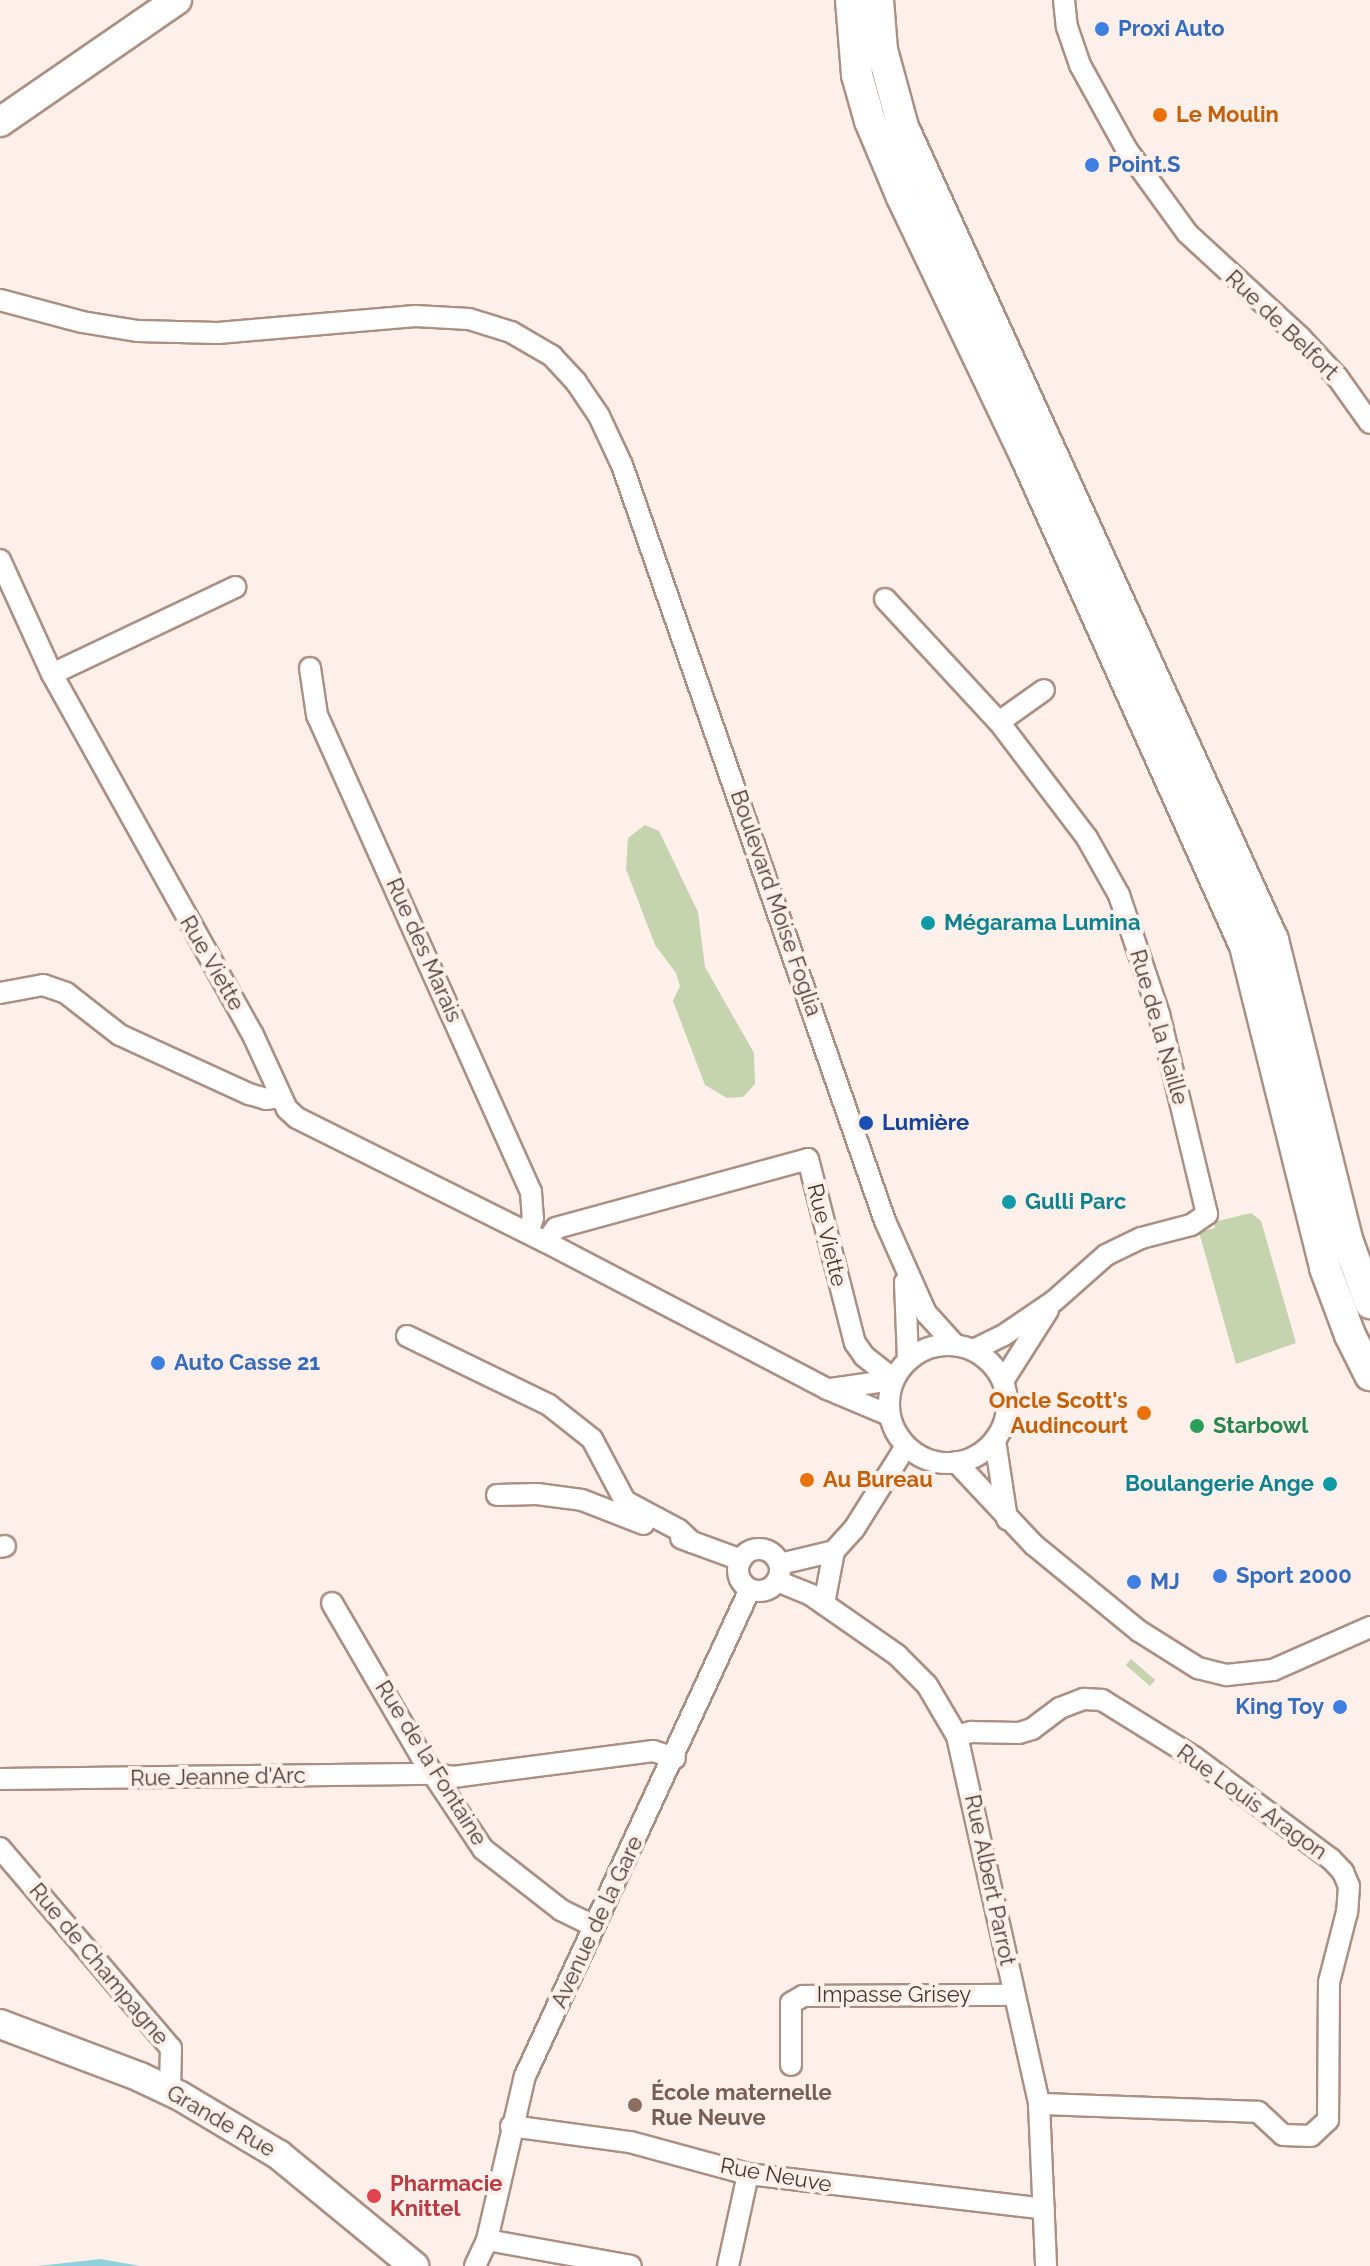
<!DOCTYPE html>
<html>
<head>
<meta charset="utf-8">
<style>
  body { margin:0 }
  #map { position:relative; width:1370px; height:2266px; overflow:hidden; background:#fdf0eb; font-family:Raleway,sans-serif }
  div>[style] { position:absolute }
  [style*='--x'] { left:calc(var(--x)*1px); top:calc(var(--y)*1px); width:calc(var(--w)*1px); rotate:calc(var(--a)*1deg) }
  .green>* { inset:0; background:#c5d3ae; transform-origin:0 0 }
  .water>* { inset:0; background:#91d1dc }
  .roads { filter:drop-shadow(2px 0 #ac8f83) drop-shadow(-2px 0 #ac8f83) drop-shadow(0 2px #ac8f83) drop-shadow(0 -2px #ac8f83) }
  .street>* { height:20px; margin:-10px; padding:0 10px; transform-origin:10px; border-radius:10px; background:#fff }
  .street>.ring { margin:-10px; padding:0; box-sizing:content-box; background:none; border:20px solid #fff; border-radius:50% }
  .secondary>* { height:28px; margin:-14px; padding:0 14px; transform-origin:14px; border-radius:14px; background:#fff }
  .primary>* { height:30px; margin:-15px; padding:0 15px; transform-origin:15px; border-radius:15px; background:#fff }
  .dots>* { width:22px; height:22px; translate:-50% -50%; box-sizing:border-box; border:4px solid #fdf0eb; border-radius:50% }
  span { translate:-50% -50%; white-space:nowrap; text-align:center; line-height:1.15; -webkit-text-stroke:8px #fdf0eb; paint-order:stroke }
  .shop-label { font-size:22px; color:#366cbe; font-weight:700 }
  .left { translate:0 -50%; text-align:left }
  .right { translate:-100% -50%; text-align:right }
  .food-label { font-size:22px; color:#c56008; font-weight:700 }
  .street-label { font-size:22px; color:#443833 }
  .culture-label { font-size:22px; color:#0d838f; font-weight:700 }
  .transit-label { font-size:22px; color:#164399; font-weight:700 }
  .leisure-label { font-size:22px; color:#27864d; font-weight:700 }
  .education-label { font-size:22px; color:#785e54; font-weight:700 }
  .health-label { font-size:22px; color:#be3a42; font-weight:700 }
</style>
</head>
<body>
<div id="map">
  <div class="green">
    <div style="clip-path:polygon(645px 825px,659px 831px,698px 912px,705px 967px,754px 1053px,755px 1084px,743px 1097px,727px 1098px,705px 1085px,673px 1001px,680px 986px,676px 973px,655px 945px,626px 869px,628px 838px)"></div>
    <div style="clip-path:polygon(1251px 1213px,1261px 1221px,1296px 1343px,1236px 1364px,1199px 1232px,1215px 1228px,1214px 1222px)"></div>
    <div style="left:1131px;top:1659px;width:32px;height:8px;rotate:41deg"></div>
  </div>
  <div class="water">
    <div style="clip-path:polygon(100px 2259px,141px 2266px,38px 2266px,47px 2265px)"></div>
  </div>
  <div class="roads">
    <div class="street">
      <div style="--x:1064;--y:0;--w:27;--a:84"></div>
      <div style="--x:1067;--y:27;--w:40;--a:71.1"></div>
      <div style="--x:1080;--y:65;--w:97;--a:61.1"></div>
      <div style="--x:1127;--y:150;--w:102;--a:54.1"></div>
      <div style="--x:1187;--y:233;--w:155;--a:42.6"></div>
      <div style="--x:1301;--y:338;--w:54;--a:47.2"></div>
      <div style="--x:1338;--y:378;--w:55;--a:54.6"></div>
      <div style="--x:0;--y:300;--w:85;--a:15"></div>
      <div style="--x:82;--y:322;--w:57;--a:9.1"></div>
      <div style="--x:138;--y:331;--w:80;--a:1.4"></div>
      <div style="--x:218;--y:333;--w:198;--a:-4.9"></div>
      <div style="--x:415;--y:316;--w:54;--a:3.2"></div>
      <div style="--x:469;--y:319;--w:44;--a:17.2"></div>
      <div style="--x:511;--y:332;--w:48;--a:30.3"></div>
      <div style="--x:552;--y:356;--w:35;--a:47"></div>
      <div style="--x:576;--y:382;--w:41;--a:55.9"></div>
      <div style="--x:599;--y:416;--w:54;--a:64.9"></div>
      <div style="--x:622;--y:465;--w:800;--a:70.82"></div>
      <div style="--x:885;--y:1221;--w:101;--a:66"></div>
      <div style="--x:926;--y:1313;--w:43;--a:47.8"></div>
      <div style="--x:0;--y:560;--w:125;--a:65.5"></div>
      <div style="--x:52;--y:674;--w:413;--a:60.9"></div>
      <div style="--x:253;--y:1035;--w:81;--a:65.3"></div>
      <div style="--x:287;--y:1109;--w:13;--a:42"></div>
      <div style="--x:297;--y:1118;--w:278;--a:26.5"></div>
      <div style="--x:546;--y:1242;--w:317;--a:27.6"></div>
      <div style="--x:827;--y:1389;--w:67;--a:22.8"></div>
      <div style="--x:885;--y:599;--w:168;--a:47.2"></div>
      <div style="--x:999;--y:722;--w:146;--a:52.8"></div>
      <div style="--x:1087;--y:838;--w:65;--a:60.7"></div>
      <div style="--x:1119;--y:895;--w:126;--a:71.4"></div>
      <div style="--x:1159;--y:1014;--w:206;--a:76.5"></div>
      <div style="--x:1207;--y:1214;--w:19;--a:145"></div>
      <div style="--x:1191;--y:1225;--w:52;--a:165.4"></div>
      <div style="--x:1141;--y:1238;--w:39;--a:154"></div>
      <div style="--x:1106;--y:1255;--w:69;--a:138.5"></div>
      <div style="--x:1054;--y:1301;--w:60;--a:145.8"></div>
      <div style="--x:1004;--y:1335;--w:34;--a:154"></div>
      <div style="--x:310;--y:668;--w:48;--a:81.5"></div>
      <div style="--x:317;--y:715;--w:523;--a:65.84"></div>
      <div style="--x:531;--y:1192;--w:26;--a:86"></div>
      <div style="--x:533;--y:1218;--w:15;--a:110"></div>
      <div style="--x:52;--y:674;--w:203;--a:-25.4"></div>
      <div style="--x:999;--y:722;--w:55;--a:-35.4"></div>
      <div style="--x:0;--y:993;--w:44;--a:-10.5"></div>
      <div style="--x:43;--y:985;--w:24;--a:19"></div>
      <div style="--x:66;--y:993;--w:68;--a:37.9"></div>
      <div style="--x:120;--y:1035;--w:142;--a:24.6"></div>
      <div style="--x:249;--y:1094;--w:18;--a:16"></div>
      <div style="--x:266;--y:1099;--w:14;--a:-8"></div>
      <div style="--x:546;--y:1242;--w:17;--a:-54"></div>
      <div style="--x:556;--y:1228;--w:261;--a:-15.3"></div>
      <div style="--x:808;--y:1159;--w:190;--a:75.7"></div>
      <div style="--x:855;--y:1343;--w:16;--a:55"></div>
      <div style="--x:864;--y:1356;--w:37;--a:38"></div>
      <div style="--x:905;--y:1282;--w:78;--a:87.8"></div>
      <div style="--x:407;--y:1336;--w:158;--a:25.9"></div>
      <div style="--x:549;--y:1405;--w:55;--a:38.3"></div>
      <div style="--x:592;--y:1439;--w:70;--a:62"></div>
      <div style="--x:625;--y:1501;--w:61;--a:28.2"></div>
      <div style="--x:679;--y:1530;--w:18;--a:43"></div>
      <div class="ring" style="left:889px;top:1345px;width:98px;height:98px"></div>
      <div style="--x:1003;--y:1381;--w:84;--a:-57.6"></div>
      <div style="--x:831;--y:1389;--w:63;--a:-8.3"></div>
      <div style="--x:995;--y:1440;--w:80;--a:81.4"></div>
      <div style="--x:956;--y:1462;--w:114;--a:46.8"></div>
      <div style="--x:1034;--y:1545;--w:136;--a:39.3"></div>
      <div style="--x:1139;--y:1631;--w:70;--a:32.1"></div>
      <div style="--x:1198;--y:1668;--w:30;--a:14"></div>
      <div style="--x:1227;--y:1675;--w:46;--a:-6.2"></div>
      <div style="--x:1273;--y:1670;--w:106;--a:-23.9"></div>
      <div style="--x:497;--y:1495;--w:40;--a:-1.4"></div>
      <div style="--x:537;--y:1494;--w:45;--a:7.6"></div>
      <div style="--x:582;--y:1500;--w:66;--a:21.2"></div>
      <div style="--x:681;--y:1538;--w:64;--a:20.1"></div>
      <div style="--x:0;--y:1547;--w:5;--a:-11"></div>
      <div class="ring" style="left:738px;top:1549px;width:22px;height:22px"></div>
      <div style="--x:780;--y:1564;--w:56;--a:-13.5"></div>
      <div style="--x:834;--y:1551;--w:30;--a:-48"></div>
      <div style="--x:854;--y:1529;--w:98;--a:-57.9"></div>
      <div style="--x:777;--y:1581;--w:37;--a:22"></div>
      <div style="--x:811;--y:1595;--w:105;--a:34.9"></div>
      <div style="--x:897;--y:1655;--w:42;--a:45"></div>
      <div style="--x:927;--y:1685;--w:59;--a:59.5"></div>
      <div style="--x:957;--y:1736;--w:377;--a:77.4"></div>
      <div style="--x:1039;--y:2104;--w:162;--a:87.5"></div>
      <div style="--x:332;--y:1603;--w:177;--a:59.8"></div>
      <div style="--x:421;--y:1756;--w:112;--a:56.3"></div>
      <div style="--x:483;--y:1849;--w:99;--a:38"></div>
      <div style="--x:561;--y:1910;--w:37;--a:26"></div>
      <div style="--x:824;--y:1604;--w:54;--a:-79.3"></div>
      <div style="--x:957;--y:1736;--w:15;--a:-16"></div>
      <div style="--x:971;--y:1732;--w:48;--a:1.2"></div>
      <div style="--x:1019;--y:1733;--w:14;--a:-17"></div>
      <div style="--x:1032;--y:1729;--w:35;--a:-37"></div>
      <div style="--x:1060;--y:1708;--w:26;--a:-21"></div>
      <div style="--x:1084;--y:1699;--w:18;--a:3"></div>
      <div style="--x:1102;--y:1700;--w:108;--a:31.8"></div>
      <div style="--x:1194;--y:1757;--w:171;--a:36.7"></div>
      <div style="--x:1331;--y:1859;--w:18;--a:47"></div>
      <div style="--x:1343;--y:1872;--w:15;--a:67"></div>
      <div style="--x:1349;--y:1886;--w:26;--a:94"></div>
      <div style="--x:1347;--y:1912;--w:72;--a:104.4"></div>
      <div style="--x:1329;--y:1982;--w:138;--a:90.4"></div>
      <div style="--x:1328;--y:2120;--w:23;--a:137"></div>
      <div style="--x:1311;--y:2136;--w:28;--a:-178"></div>
      <div style="--x:1283;--y:2135;--w:34;--a:-137"></div>
      <div style="--x:1258;--y:2112;--w:219;--a:-177.9"></div>
      <div style="--x:0;--y:1779;--w:435;--a:-0.7"></div>
      <div style="--x:435;--y:1774;--w:18;--a:9"></div>
      <div style="--x:453;--y:1777;--w:202;--a:-7.4"></div>
      <div style="--x:653;--y:1751;--w:23;--a:18"></div>
      <div style="--x:0;--y:1848;--w:263;--a:49.5"></div>
      <div style="--x:171;--y:2048;--w:42;--a:91.4"></div>
      <div style="--x:791;--y:2065;--w:62;--a:-90"></div>
      <div style="--x:791;--y:2003;--w:14;--a:-30"></div>
      <div style="--x:803;--y:1996;--w:211;--a:-0.3"></div>
      <div style="--x:511;--y:2126;--w:120;--a:7.7"></div>
      <div style="--x:630;--y:2142;--w:122;--a:15.2"></div>
      <div style="--x:748;--y:2174;--w:298;--a:6.7"></div>
      <div style="--x:487;--y:2240;--w:146;--a:10.2"></div>
      <div style="--x:475;--y:2266;--w:29;--a:-65"></div>
      <div style="--x:487;--y:2240;--w:168;--a:-77"></div>
      <div style="--x:525;--y:2076;--w:536;--a:-65.2"></div>
      <div style="--x:728;--y:2266;--w:94;--a:-77.7"></div>
    </div>
    <div class="secondary">
      <div style="--x:0;--y:122;--w:215;--a:-34.6"></div>
      <div style="--x:0;--y:2024;--w:150;--a:20.7"></div>
      <div style="--x:140;--y:2077;--w:44;--a:25.4"></div>
      <div style="--x:180;--y:2096;--w:115;--a:30.8"></div>
      <div style="--x:279;--y:2155;--w:175;--a:39.4"></div>
    </div>
    <div class="primary">
      <div style="--x:851;--y:0;--w:75;--a:85.4"></div>
      <div style="--x:857;--y:75;--w:48;--a:74.2"></div>
      <div style="--x:870;--y:121;--w:82;--a:67.2"></div>
      <div style="--x:902;--y:197;--w:288;--a:64.5"></div>
      <div style="--x:1026;--y:457;--w:536;--a:65.87"></div>
      <div style="--x:1245;--y:946;--w:332;--a:76"></div>
      <div style="--x:1325;--y:1268;--w:72;--a:69.5"></div>
      <div style="--x:1350;--y:1335;--w:45;--a:63.4"></div>
      <div style="--x:878;--y:0;--w:50;--a:85.4"></div>
      <div style="--x:882;--y:50;--w:80;--a:74.7"></div>
      <div style="--x:903;--y:127;--w:893;--a:65.53"></div>
      <div style="--x:1273;--y:940;--w:311;--a:76.1"></div>
      <div style="--x:1348;--y:1242;--w:65;--a:70.2"></div>
    </div>
  </div>
  <div class="dots">
    <div style="left:1102px;top:29px;background:#3f7fe0"></div>
    <div style="left:1160px;top:115px;background:#e8710a"></div>
    <div style="left:1092px;top:165px;background:#3f7fe0"></div>
    <div style="left:928px;top:923px;background:#0f9aa8"></div>
    <div style="left:866px;top:1123px;background:#1a4fb4"></div>
    <div style="left:1009px;top:1202px;background:#0f9aa8"></div>
    <div style="left:158px;top:1363px;background:#3f7fe0"></div>
    <div style="left:1144px;top:1413px;background:#e8710a"></div>
    <div style="left:1197px;top:1426px;background:#2e9e5b"></div>
    <div style="left:807px;top:1480px;background:#e8710a"></div>
    <div style="left:1330px;top:1484px;background:#0f9aa8"></div>
    <div style="left:1220px;top:1576px;background:#3f7fe0"></div>
    <div style="left:1134px;top:1582px;background:#3f7fe0"></div>
    <div style="left:1340px;top:1707px;background:#3f7fe0"></div>
    <div style="left:635px;top:2105px;background:#8d6e63"></div>
    <div style="left:374px;top:2196px;background:#e0444e"></div>
  </div>
  <div class="shop-label">
    <span class="left" style="left:1118px;top:29px">Proxi Auto</span>
    <span class="left" style="left:1108px;top:165px">Point.S</span>
    <span class="left" style="left:174px;top:1363px">Auto Casse 21</span>
    <span class="left" style="left:1236px;top:1576px">Sport 2000</span>
    <span class="left" style="left:1150px;top:1582px">MJ</span>
    <span class="right" style="left:1324px;top:1707px">King Toy</span>
  </div>
  <div class="food-label">
    <span class="left" style="left:1176px;top:115px">Le Moulin</span>
    <span class="right" style="left:1128px;top:1413px">Oncle Scott's<br>Audincourt</span>
    <span class="left" style="left:823px;top:1480px">Au Bureau</span>
  </div>
  <div class="street-label">
    <span style="left:1282px;top:325px;rotate:44deg">Rue de Belfort</span>
    <span style="left:776px;top:903px;rotate:71deg">Boulevard Moise Foglia</span>
    <span style="left:424px;top:950px;rotate:66deg">Rue des Marais</span>
    <span style="left:212px;top:963px;rotate:60deg">Rue Viette</span>
    <span style="left:1159px;top:1027px;rotate:74deg">Rue de la Naille</span>
    <span style="left:827px;top:1235px;rotate:76deg">Rue Viette</span>
    <span style="left:431px;top:1763px;rotate:58deg">Rue de la Fontaine</span>
    <span style="left:218px;top:1777px;rotate:-1deg">Rue Jeanne d'Arc</span>
    <span style="left:1252px;top:1802px;rotate:36deg">Rue Louis Aragon</span>
    <span style="left:990px;top:1880px;rotate:78deg">Rue Albert Parrot</span>
    <span style="left:597px;top:1922px;rotate:-65deg">Avenue de la Gare</span>
    <span style="left:99px;top:1964px;rotate:50deg">Rue de Champagne</span>
    <span style="left:894px;top:1995px">Impasse Grisey</span>
    <span style="left:221px;top:2121px;rotate:30deg">Grande Rue</span>
    <span style="left:776px;top:2175px;rotate:10deg">Rue Neuve</span>
  </div>
  <div class="culture-label">
    <span class="left" style="left:944px;top:923px">Mégarama Lumina</span>
    <span class="left" style="left:1025px;top:1202px">Gulli Parc</span>
    <span class="right" style="left:1314px;top:1484px">Boulangerie Ange</span>
  </div>
  <div class="transit-label">
    <span class="left" style="left:882px;top:1123px">Lumière</span>
  </div>
  <div class="leisure-label">
    <span class="left" style="left:1213px;top:1426px">Starbowl</span>
  </div>
  <div class="education-label">
    <span class="left" style="left:651px;top:2105px">École maternelle<br>Rue Neuve</span>
  </div>
  <div class="health-label">
    <span class="left" style="left:390px;top:2196px">Pharmacie<br>Knittel</span>
  </div>
</div>
</body>
</html>
